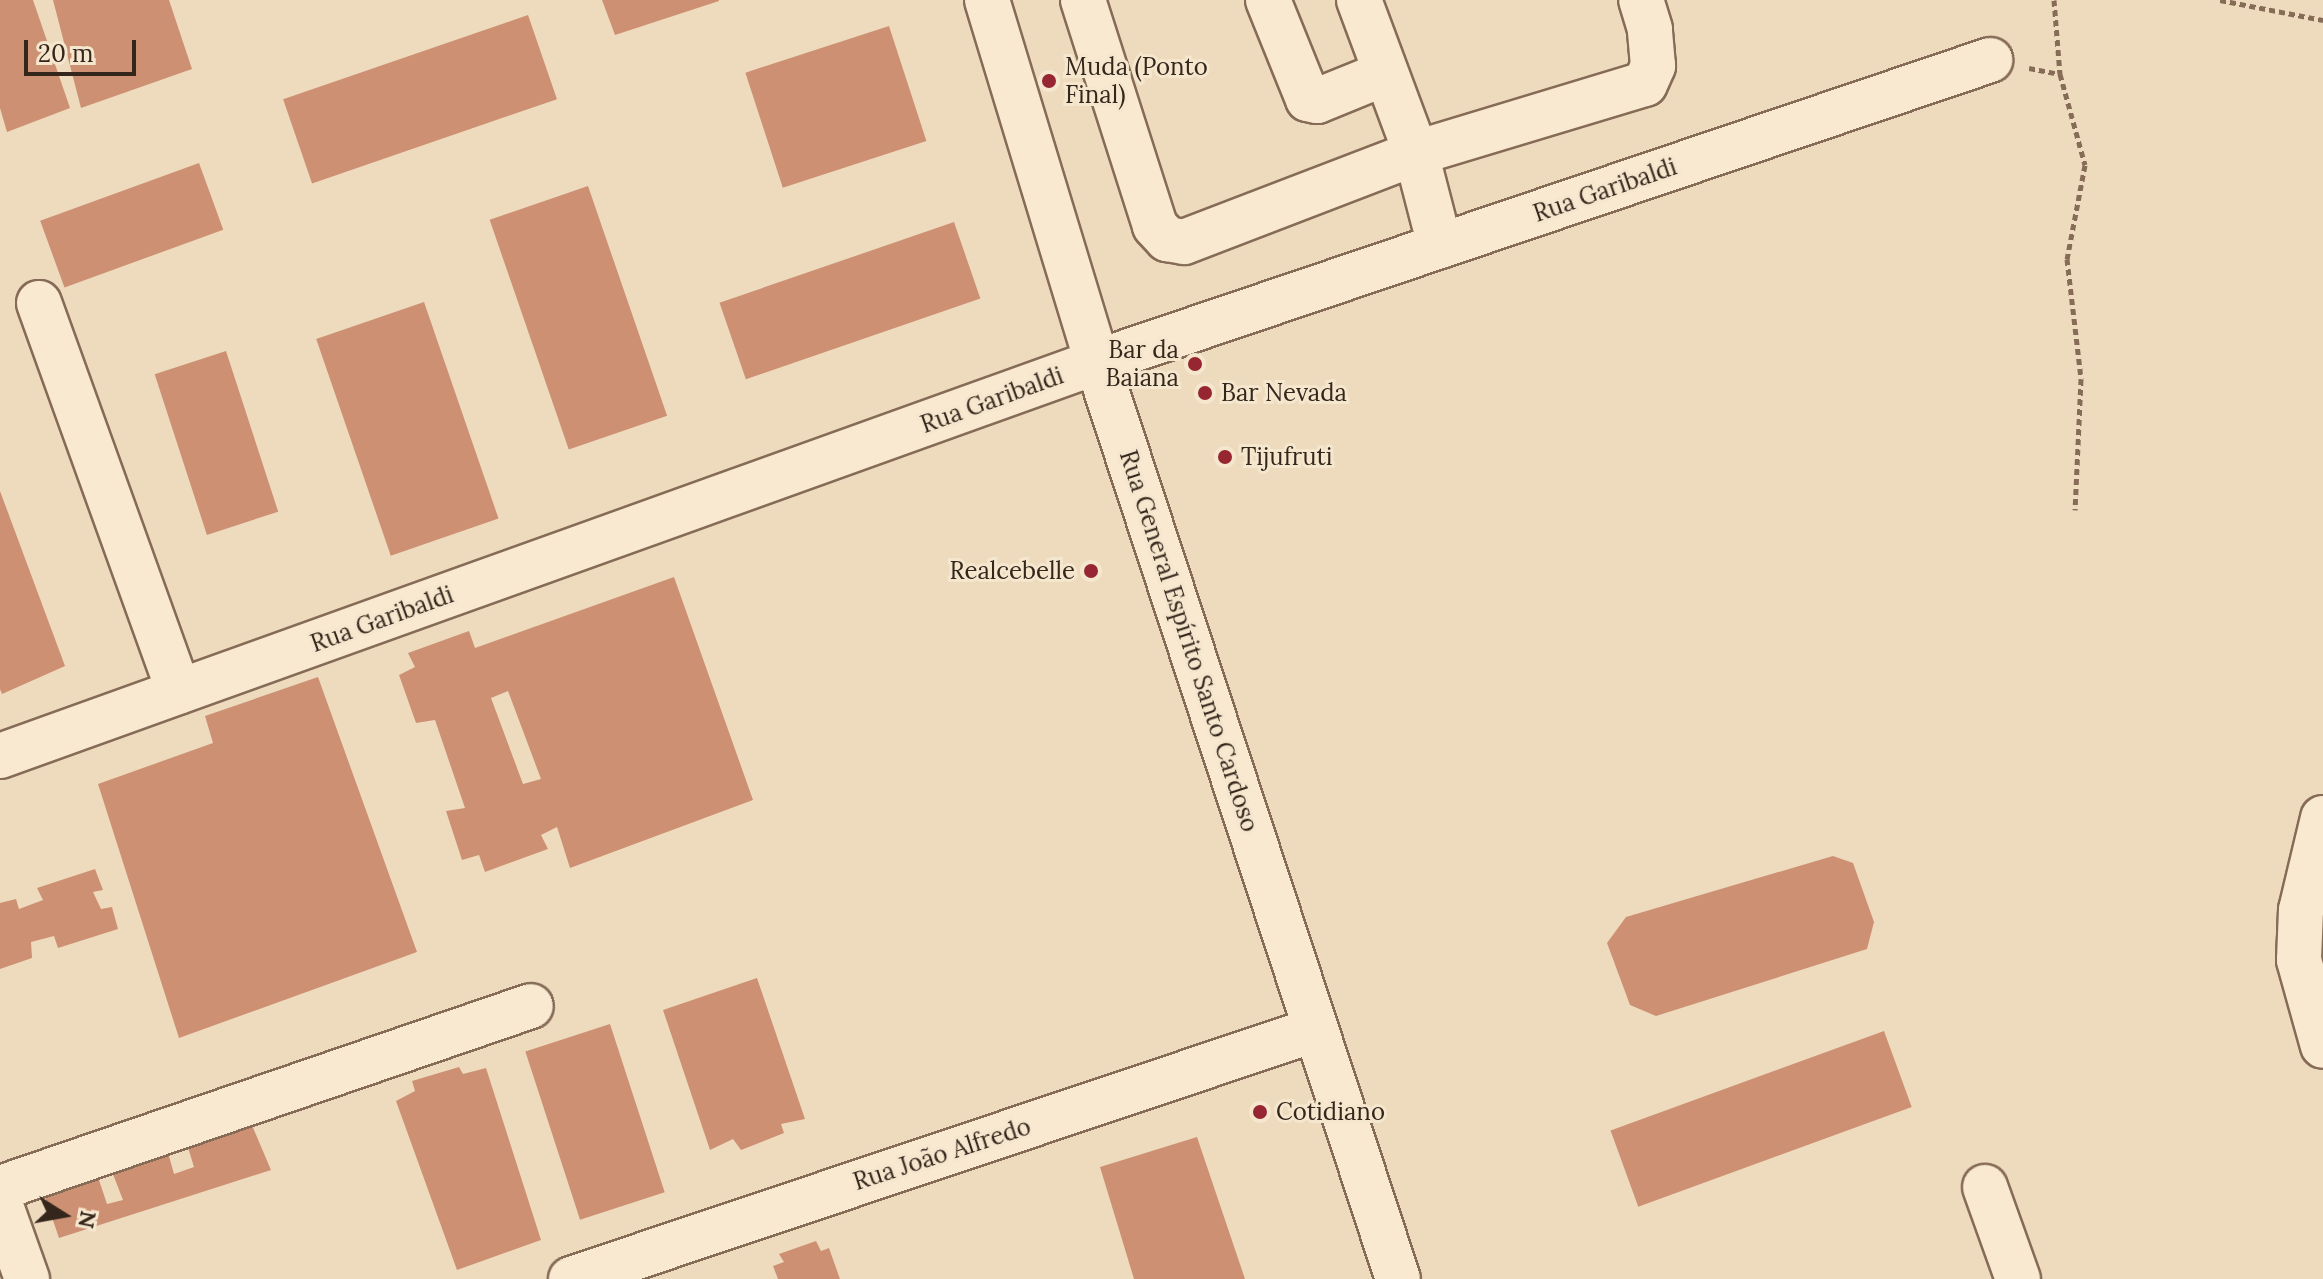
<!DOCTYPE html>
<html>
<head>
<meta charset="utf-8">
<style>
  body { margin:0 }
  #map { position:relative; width:2323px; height:1279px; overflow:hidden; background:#eedbbe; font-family:Lora,serif }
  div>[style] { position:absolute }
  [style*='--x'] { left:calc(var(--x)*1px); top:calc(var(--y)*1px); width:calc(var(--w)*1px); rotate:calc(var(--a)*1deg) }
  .building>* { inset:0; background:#cd9073; transform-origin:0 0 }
  .path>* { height:5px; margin-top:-2.5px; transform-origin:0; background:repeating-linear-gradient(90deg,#866b57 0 6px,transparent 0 10px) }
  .roads { filter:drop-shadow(2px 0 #866b57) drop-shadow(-2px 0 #866b57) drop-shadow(0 2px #866b57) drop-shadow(0 -2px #866b57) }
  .minor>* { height:44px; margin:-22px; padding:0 22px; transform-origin:22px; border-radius:22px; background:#f9e9d1 }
  .dots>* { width:22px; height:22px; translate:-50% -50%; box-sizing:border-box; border:4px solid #f5e6ce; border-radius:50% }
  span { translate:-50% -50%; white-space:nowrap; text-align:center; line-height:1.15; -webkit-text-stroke:6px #f5e6ce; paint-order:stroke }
  .poi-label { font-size:24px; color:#35261c }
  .left { translate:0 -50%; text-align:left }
  .right { translate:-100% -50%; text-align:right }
  .street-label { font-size:24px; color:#35261c }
  .north { position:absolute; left:24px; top:1175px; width:80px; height:80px; -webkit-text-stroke:6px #f5e6ce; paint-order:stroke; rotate:101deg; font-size:22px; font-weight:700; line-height:32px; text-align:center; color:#35261c }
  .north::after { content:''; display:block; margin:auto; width:28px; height:36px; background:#35261c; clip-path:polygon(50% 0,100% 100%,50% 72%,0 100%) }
  .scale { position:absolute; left:24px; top:40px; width:112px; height:36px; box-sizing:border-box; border:4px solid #35261c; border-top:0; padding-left:10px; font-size:24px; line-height:28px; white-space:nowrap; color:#35261c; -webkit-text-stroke:6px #f5e6ce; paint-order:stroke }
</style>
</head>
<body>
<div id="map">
  <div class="building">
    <div style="clip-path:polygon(0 0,33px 0,70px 108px,7px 132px,0 108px)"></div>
    <div style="clip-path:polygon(53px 0,169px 0,192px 69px,81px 108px)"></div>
    <div style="clip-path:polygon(602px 0,719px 0,719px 1px,615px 35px)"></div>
    <div style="left:528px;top:15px;width:89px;height:259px;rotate:71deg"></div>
    <div style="left:889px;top:26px;width:121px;height:151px;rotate:72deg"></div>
    <div style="left:199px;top:163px;width:71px;height:169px;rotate:70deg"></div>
    <div style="left:588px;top:186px;width:243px;height:104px;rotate:71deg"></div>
    <div style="left:954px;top:222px;width:81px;height:248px;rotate:71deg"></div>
    <div style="left:424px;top:302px;width:229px;height:114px;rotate:71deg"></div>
    <div style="left:226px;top:351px;width:169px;height:75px;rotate:72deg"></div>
    <div style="clip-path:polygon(0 491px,65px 666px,2px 694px,0 689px)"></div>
    <div style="clip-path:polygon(evenodd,674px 577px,753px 800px,570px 868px,557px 827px,541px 835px,548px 849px,485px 872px,479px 855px,462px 860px,446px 811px,465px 808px,435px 720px,416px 723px,399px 675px,415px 667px,408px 653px,469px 631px,475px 648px,674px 577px,508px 691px,541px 779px,523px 784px,491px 698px,508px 691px)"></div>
    <div style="clip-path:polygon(318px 677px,417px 952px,179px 1038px,98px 784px,213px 743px,205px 716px)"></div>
    <div style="clip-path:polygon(1833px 856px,1853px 863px,1874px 922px,1867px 949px,1656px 1016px,1630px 1005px,1607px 943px,1626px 917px)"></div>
    <div style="clip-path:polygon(95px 869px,103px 890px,93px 892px,101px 909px,112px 907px,118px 929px,58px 948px,54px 936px,31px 942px,32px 958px,0 969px,0 903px,16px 899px,19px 909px,43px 900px,37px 888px)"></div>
    <div style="clip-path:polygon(757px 978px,805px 1119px,781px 1124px,784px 1133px,741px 1150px,733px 1139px,710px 1150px,663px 1010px)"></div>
    <div style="left:610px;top:1024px;width:177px;height:89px;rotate:72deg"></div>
    <div style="left:1884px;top:1031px;width:81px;height:291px;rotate:70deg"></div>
    <div style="clip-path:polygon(459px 1067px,463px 1074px,486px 1068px,541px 1240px,457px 1270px,396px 1101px,415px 1091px,412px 1081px)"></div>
    <div style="clip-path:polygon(251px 1123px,271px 1170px,59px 1238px,45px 1197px,96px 1171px,107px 1204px,123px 1200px,109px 1164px,167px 1149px,174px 1174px,194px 1167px,186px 1141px)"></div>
    <div style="clip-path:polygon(1197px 1137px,1245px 1279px,1134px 1279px,1100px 1167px)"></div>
    <div style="clip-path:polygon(816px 1241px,821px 1251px,829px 1248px,840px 1279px,778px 1279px,773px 1266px,784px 1262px,779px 1254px)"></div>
  </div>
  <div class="path">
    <div style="--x:2054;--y:0;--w:74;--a:85.4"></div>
    <div style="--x:2060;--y:74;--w:94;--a:74.6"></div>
    <div style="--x:2085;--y:165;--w:96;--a:100.8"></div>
    <div style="--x:2067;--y:259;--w:121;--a:83.3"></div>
    <div style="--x:2081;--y:379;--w:131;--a:92.6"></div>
    <div style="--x:2220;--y:0;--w:105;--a:11"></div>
    <div style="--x:2029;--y:68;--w:32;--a:11"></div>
  </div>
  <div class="roads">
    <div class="minor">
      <div style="--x:987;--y:0;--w:378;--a:73.1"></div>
      <div style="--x:1097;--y:362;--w:965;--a:71.83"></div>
      <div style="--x:1083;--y:0;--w:237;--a:72.3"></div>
      <div style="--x:1155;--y:226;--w:18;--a:47"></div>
      <div style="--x:1167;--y:239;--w:17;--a:10"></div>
      <div style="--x:1184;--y:242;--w:248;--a:-21"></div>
      <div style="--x:1416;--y:153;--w:239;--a:-16.8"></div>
      <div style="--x:1645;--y:84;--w:20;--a:-66"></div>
      <div style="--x:1653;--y:66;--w:37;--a:-95"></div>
      <div style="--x:1650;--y:29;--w:30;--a:-107"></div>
      <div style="--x:1268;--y:0;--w:107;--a:68"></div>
      <div style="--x:1308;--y:99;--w:9;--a:13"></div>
      <div style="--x:1317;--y:101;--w:74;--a:-22.1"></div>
      <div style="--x:1359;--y:0;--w:163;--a:69.6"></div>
      <div style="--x:1416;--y:153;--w:96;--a:75.5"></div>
      <div style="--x:39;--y:303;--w:413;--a:70.2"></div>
      <div style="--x:0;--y:756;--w:1166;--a:-19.76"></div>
      <div style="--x:1097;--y:362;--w:943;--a:-18.68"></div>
      <div style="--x:2323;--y:818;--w:95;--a:103.4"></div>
      <div style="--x:2301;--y:910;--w:50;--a:92.3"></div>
      <div style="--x:2299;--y:960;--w:89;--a:74.4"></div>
      <div style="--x:1985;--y:1187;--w:98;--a:70.3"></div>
      <div style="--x:0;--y:1188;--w:561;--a:-18.92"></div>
      <div style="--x:0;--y:1203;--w:81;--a:70.4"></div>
      <div style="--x:571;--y:1279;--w:784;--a:-18.53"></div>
    </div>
  </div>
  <div class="dots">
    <div style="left:1049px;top:81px;background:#962632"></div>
    <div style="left:1195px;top:364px;background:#962632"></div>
    <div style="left:1205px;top:393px;background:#962632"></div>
    <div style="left:1225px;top:457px;background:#962632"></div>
    <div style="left:1091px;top:571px;background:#962632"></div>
    <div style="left:1260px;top:1112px;background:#962632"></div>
  </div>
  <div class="poi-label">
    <span class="left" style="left:1065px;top:81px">Muda (Ponto<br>Final)</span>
    <span class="right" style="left:1179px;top:364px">Bar da<br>Baiana</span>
    <span class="left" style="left:1221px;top:393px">Bar Nevada</span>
    <span class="left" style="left:1241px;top:457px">Tijufruti</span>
    <span class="right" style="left:1075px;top:571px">Realcebelle</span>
    <span class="left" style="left:1276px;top:1112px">Cotidiano</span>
  </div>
  <div class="street-label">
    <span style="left:1605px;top:190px;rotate:-19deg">Rua Garibaldi</span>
    <span style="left:992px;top:400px;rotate:-20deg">Rua Garibaldi</span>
    <span style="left:382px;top:619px;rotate:-20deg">Rua Garibaldi</span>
    <span style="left:1189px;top:641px;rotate:72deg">Rua General Espírito Santo Cardoso</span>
    <span style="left:942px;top:1154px;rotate:-18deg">Rua João Alfredo</span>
  </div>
  <div class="north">N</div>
  <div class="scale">20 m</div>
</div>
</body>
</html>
